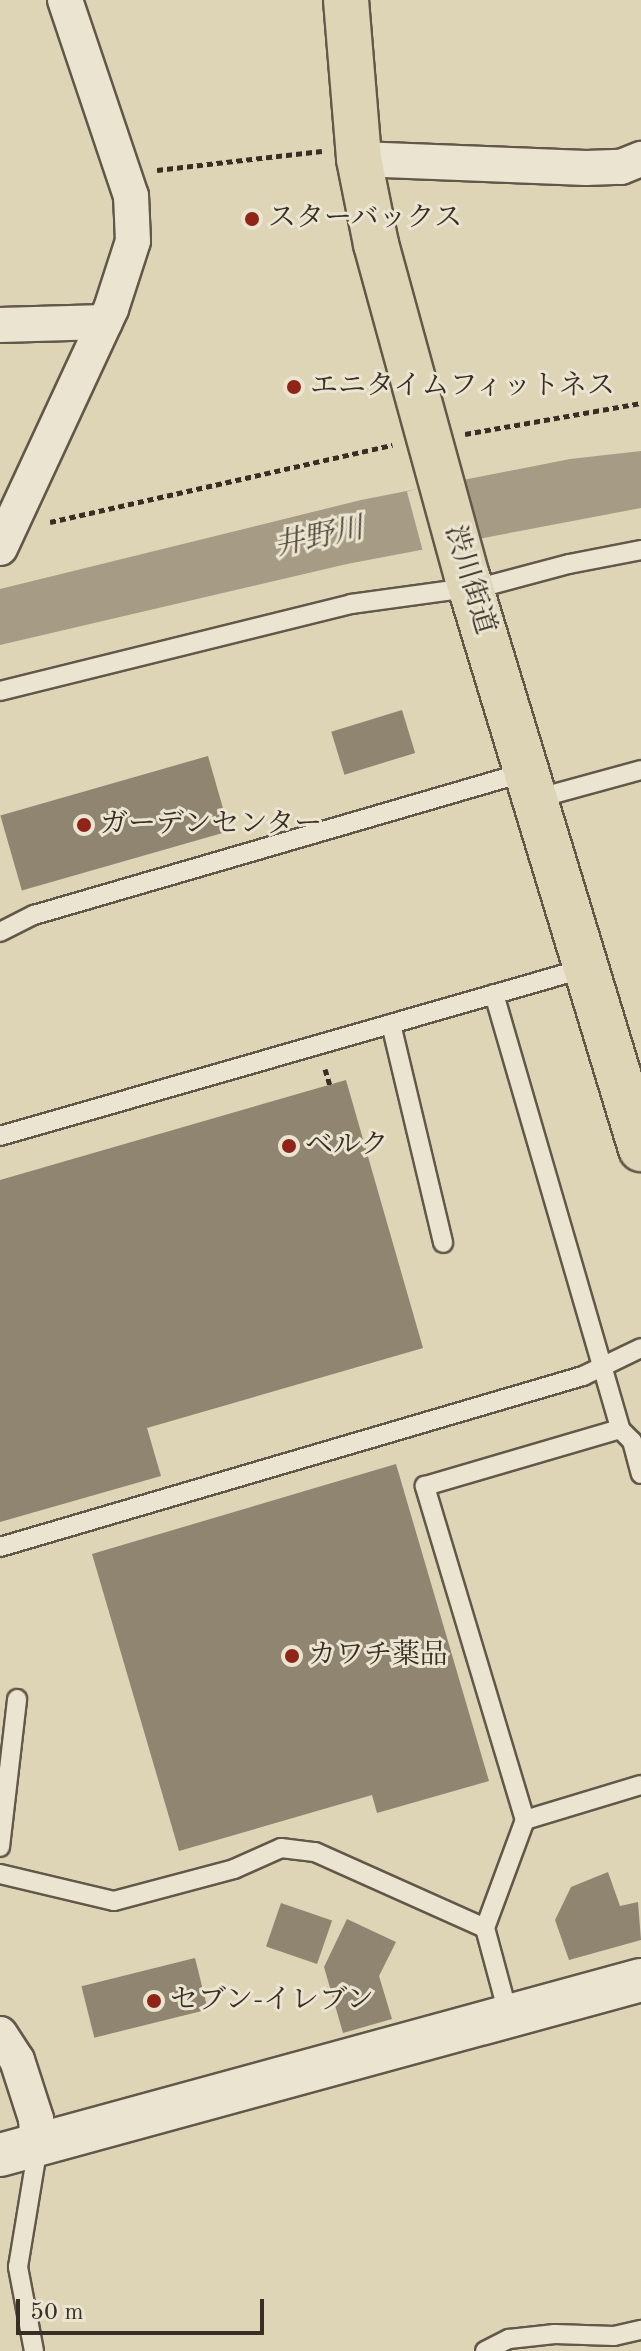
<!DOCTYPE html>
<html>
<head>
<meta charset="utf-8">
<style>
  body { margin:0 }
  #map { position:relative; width:641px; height:2351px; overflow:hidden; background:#ded5b7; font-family:"Old Standard TT","Noto Serif JP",serif }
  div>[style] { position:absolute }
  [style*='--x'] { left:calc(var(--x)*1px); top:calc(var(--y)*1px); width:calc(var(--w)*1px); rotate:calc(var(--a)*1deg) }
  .water>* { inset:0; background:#a69c85 }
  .pier>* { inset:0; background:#ded5b7; transform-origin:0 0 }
  .building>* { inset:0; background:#8f8570; transform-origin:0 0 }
  .path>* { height:5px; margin-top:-2.5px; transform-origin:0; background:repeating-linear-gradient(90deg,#392e24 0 6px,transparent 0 10px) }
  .roads { filter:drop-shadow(2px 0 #625849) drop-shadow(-2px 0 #625849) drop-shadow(0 2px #625849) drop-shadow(0 -2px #625849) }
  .service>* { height:18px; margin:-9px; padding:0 9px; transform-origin:9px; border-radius:9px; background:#eae4d0 }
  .minor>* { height:34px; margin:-17px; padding:0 17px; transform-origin:17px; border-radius:17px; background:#eae4d0 }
  .tertiary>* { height:42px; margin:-21px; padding:0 21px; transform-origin:21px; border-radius:21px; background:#eae4d0 }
  .primary>* { height:44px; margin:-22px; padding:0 22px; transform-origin:22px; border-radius:22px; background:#ded5b7 }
  .dots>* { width:22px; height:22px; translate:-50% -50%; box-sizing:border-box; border:4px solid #eae4d0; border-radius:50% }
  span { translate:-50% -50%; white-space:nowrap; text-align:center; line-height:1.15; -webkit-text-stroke:6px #eae4d0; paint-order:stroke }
  .poi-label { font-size:28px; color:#392e24 }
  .left { translate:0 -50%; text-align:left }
  .street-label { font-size:28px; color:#392e24 }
  .water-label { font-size:30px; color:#544a3c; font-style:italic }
  .scale { position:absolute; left:16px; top:2299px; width:248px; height:36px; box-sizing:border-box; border:4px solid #392e24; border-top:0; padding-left:10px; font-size:24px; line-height:28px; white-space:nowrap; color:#392e24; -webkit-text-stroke:6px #eae4d0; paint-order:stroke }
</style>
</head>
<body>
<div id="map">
  <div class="water">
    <div style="clip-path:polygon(641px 451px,641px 508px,347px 564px,0 645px,0 589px,361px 500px,570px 459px)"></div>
  </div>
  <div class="pier">
    <div style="left:461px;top:477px;width:68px;height:56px;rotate:75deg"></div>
  </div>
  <div class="building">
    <div style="left:402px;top:710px;width:45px;height:74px;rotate:73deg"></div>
    <div style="left:208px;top:756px;width:78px;height:216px;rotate:74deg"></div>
    <div style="clip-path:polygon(346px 1080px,423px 1348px,147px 1428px,161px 1476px,0 1522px,0 1180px)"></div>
    <div style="clip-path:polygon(396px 1464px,489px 1781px,377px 1813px,372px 1795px,179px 1851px,92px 1554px)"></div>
    <div style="clip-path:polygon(608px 1872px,620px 1906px,638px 1902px,641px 1940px,569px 1960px,555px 1920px,571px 1887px)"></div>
    <div style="left:281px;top:1903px;width:54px;height:46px;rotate:19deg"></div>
    <div style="clip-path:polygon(347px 1919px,396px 1942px,379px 1976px,392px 2019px,343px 2033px,324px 1967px)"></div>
    <div style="left:195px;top:1958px;width:53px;height:117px;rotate:76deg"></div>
  </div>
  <div class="path">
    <div style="--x:157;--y:170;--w:166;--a:-6.6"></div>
    <div style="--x:465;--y:434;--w:179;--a:-10"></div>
    <div style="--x:50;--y:522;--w:351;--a:-12.7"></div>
    <div style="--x:325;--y:1069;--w:17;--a:73"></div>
  </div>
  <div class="roads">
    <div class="service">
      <div style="--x:0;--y:691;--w:362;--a:-13.9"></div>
      <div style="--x:351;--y:604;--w:140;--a:-7.8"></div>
      <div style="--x:490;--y:585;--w:82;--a:-14.9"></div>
      <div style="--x:569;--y:564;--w:73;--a:-11"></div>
      <div style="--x:535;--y:799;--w:110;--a:-15.3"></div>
      <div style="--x:0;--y:932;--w:38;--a:-27"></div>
      <div style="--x:34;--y:915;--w:512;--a:-16.21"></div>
      <div style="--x:494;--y:994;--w:453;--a:73.8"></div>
      <div style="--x:620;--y:1429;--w:17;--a:45"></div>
      <div style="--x:632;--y:1441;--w:34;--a:75"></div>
      <div style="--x:391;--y:1024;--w:225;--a:76.6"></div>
      <div style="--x:0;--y:1136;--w:610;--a:-16"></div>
      <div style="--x:0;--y:1547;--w:608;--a:-16.35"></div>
      <div style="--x:583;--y:1376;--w:64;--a:-25.8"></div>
      <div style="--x:525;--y:1820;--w:121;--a:-16.8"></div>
      <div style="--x:0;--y:1847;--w:149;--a:-83.4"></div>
      <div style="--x:0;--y:1874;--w:117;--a:13.3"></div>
      <div style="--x:114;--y:1901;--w:124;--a:-14.9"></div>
      <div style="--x:234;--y:1869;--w:51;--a:-24.1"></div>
      <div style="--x:281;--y:1848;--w:34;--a:7"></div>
      <div style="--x:315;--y:1852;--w:186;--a:24.1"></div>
      <div style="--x:509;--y:2017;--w:92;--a:-105.1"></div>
      <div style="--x:485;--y:1928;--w:115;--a:-69.7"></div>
      <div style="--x:525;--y:1820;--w:349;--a:-106.7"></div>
      <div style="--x:425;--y:1486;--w:203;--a:-16.3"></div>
      <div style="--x:34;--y:2351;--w:86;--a:-100.8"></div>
      <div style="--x:18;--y:2267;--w:123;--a:-80.6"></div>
      <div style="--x:485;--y:2351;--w:27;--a:-27"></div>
      <div style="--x:509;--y:2339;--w:46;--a:-6.2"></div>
      <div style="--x:555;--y:2334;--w:59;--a:1.9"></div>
      <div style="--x:614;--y:2336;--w:28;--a:-13"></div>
    </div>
    <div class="minor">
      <div style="--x:359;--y:159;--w:227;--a:2.3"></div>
      <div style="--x:586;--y:168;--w:35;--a:-2"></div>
      <div style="--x:621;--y:167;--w:22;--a:-22"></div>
      <div style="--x:0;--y:325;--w:105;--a:-1.6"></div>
      <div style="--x:0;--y:548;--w:264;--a:-65.1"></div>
      <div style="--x:111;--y:309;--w:71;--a:-72.1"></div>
      <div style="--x:133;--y:241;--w:45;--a:-92.5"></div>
      <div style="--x:131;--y:196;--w:207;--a:-108.6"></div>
      <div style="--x:0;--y:2034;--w:31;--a:57"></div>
      <div style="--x:17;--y:2060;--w:62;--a:72.1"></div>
      <div style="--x:36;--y:2119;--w:27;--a:86"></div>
    </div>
    <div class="tertiary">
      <div style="--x:0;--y:2155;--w:664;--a:-15.27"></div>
    </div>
    <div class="primary">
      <div style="--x:346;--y:0;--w:160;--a:85.3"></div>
      <div style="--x:359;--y:159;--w:87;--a:78.7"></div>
      <div style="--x:376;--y:244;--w:344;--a:74.7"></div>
      <div style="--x:467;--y:576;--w:599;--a:73.11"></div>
    </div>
  </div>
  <div class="dots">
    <div style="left:252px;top:219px;background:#8f2418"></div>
    <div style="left:294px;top:387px;background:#8f2418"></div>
    <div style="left:84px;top:825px;background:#8f2418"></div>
    <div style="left:289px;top:1146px;background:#8f2418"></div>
    <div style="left:292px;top:1656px;background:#8f2418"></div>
    <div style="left:154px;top:2001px;background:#8f2418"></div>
  </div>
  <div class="poi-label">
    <span class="left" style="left:268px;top:219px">スターバックス</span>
    <span class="left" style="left:310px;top:387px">エニタイムフィットネス</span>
    <span class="left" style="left:100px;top:825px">ガーデンセンター</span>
    <span class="left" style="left:305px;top:1146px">ベルク</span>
    <span class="left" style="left:308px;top:1656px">カワチ薬品</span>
    <span class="left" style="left:170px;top:2001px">セブン-イレブン</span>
  </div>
  <div class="street-label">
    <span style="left:469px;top:580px;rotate:73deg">渋川街道</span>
  </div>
  <div class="water-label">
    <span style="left:319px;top:538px;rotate:-12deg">井野川</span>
  </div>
  <div class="scale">50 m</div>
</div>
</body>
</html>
